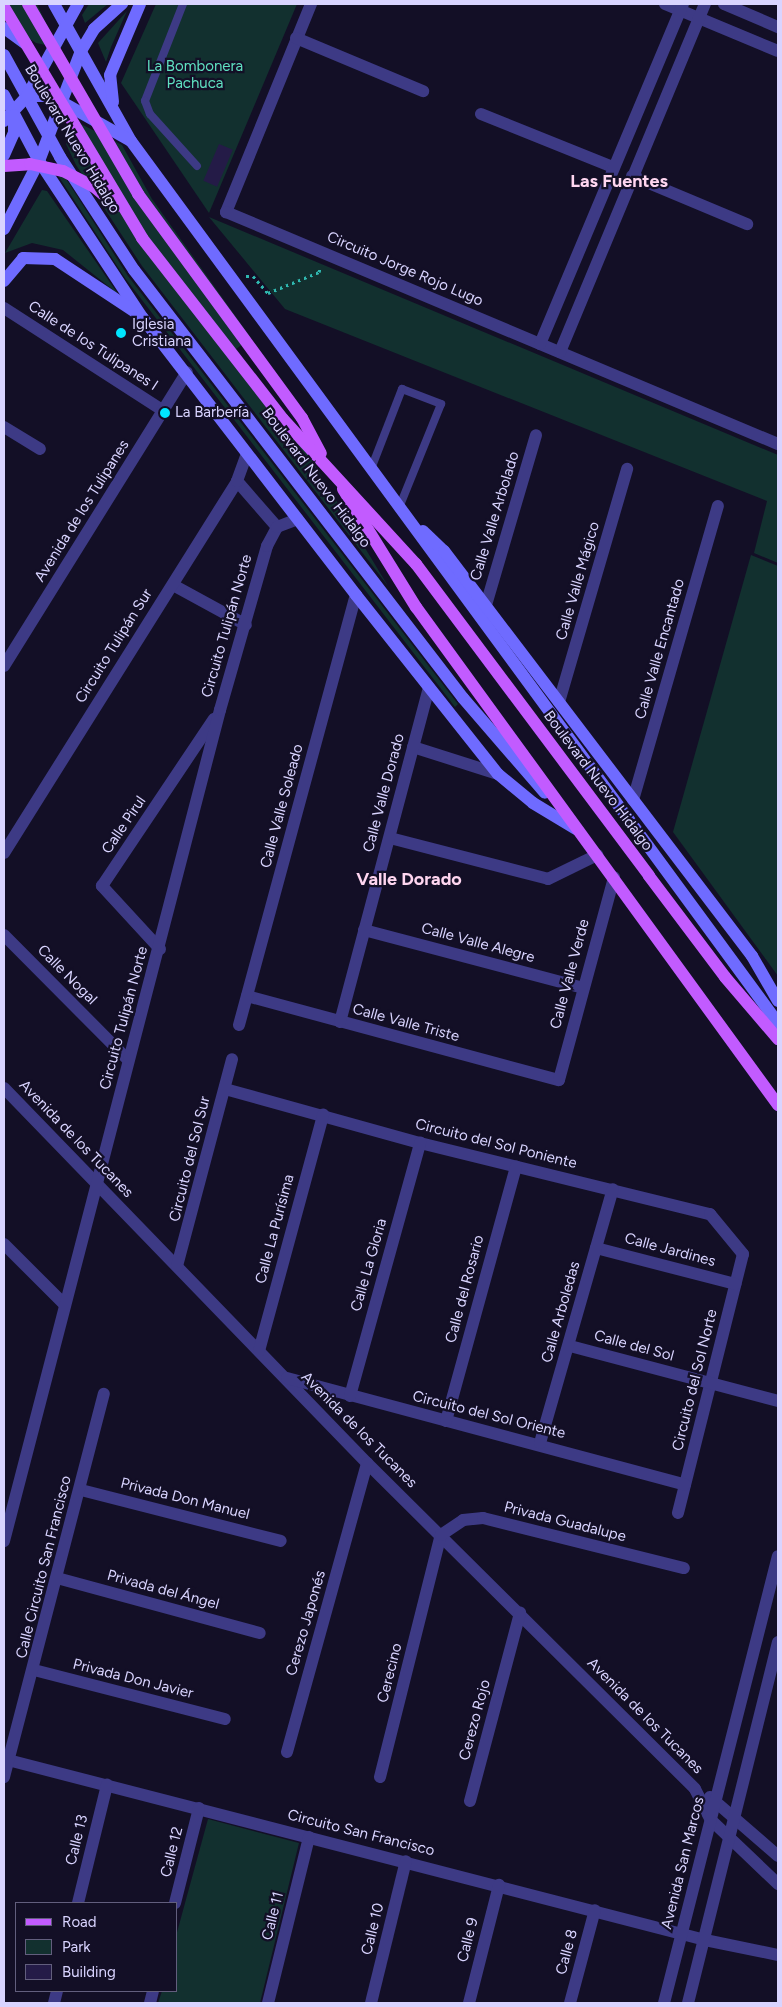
<!DOCTYPE html>
<html>
<head>
<meta charset="utf-8">
<style>
  body { margin:0 }
  #map { position:relative; width:782px; height:2007px; overflow:hidden; background:#130f26; font-family:Figtree,sans-serif }
  div>[style] { position:absolute }
  [style*='--x'] { left:calc(var(--x)*1px); top:calc(var(--y)*1px); width:calc(var(--w)*1px); rotate:calc(var(--a)*1deg) }
  .green>* { inset:0; background:#12302f }
  .building>* { inset:0; background:#241b47; transform-origin:0 0 }
  .path>* { height:3px; margin-top:-1.5px; transform-origin:0; background:repeating-linear-gradient(90deg,#2fb8b0 0 2.5px,transparent 0 6.5px) }
  .lane>* { height:8px; margin:-4px; padding:0 4px; transform-origin:4px; border-radius:4px; background:#3d3a85 }
  .street>* { height:12px; margin:-6px; padding:0 6px; transform-origin:6px; border-radius:6px; background:#3d3a85 }
  .secondary>* { height:12px; margin:-6px; padding:0 6px; transform-origin:6px; border-radius:6px; background:#6f6bff }
  .primary>* { height:12px; margin:-6px; padding:0 6px; transform-origin:6px; border-radius:6px; background:#c25bff }
  .primary-bridge>* { height:12px; margin:-6px; padding:0 6px; transform-origin:6px; border-radius:6px; background:#c25bff }
  .dots>* { width:14px; height:14px; translate:-50% -50%; box-sizing:border-box; border:2px solid #130f26; border-radius:50% }
  span { translate:-50% -50%; white-space:nowrap; text-align:center; line-height:1.15; -webkit-text-stroke:4.5px #130f26; paint-order:stroke }
  .park-label { font-size:15px; color:#5fe0c0 }
  .street-label { font-size:15px; color:#d9d4ff }
  .poi-label { font-size:15px; color:#d9d4ff }
  .left { translate:0 -50%; text-align:left }
  .quarter-label { font-size:18px; color:#ffd6f0; font-weight:700 }
  .frame { position:absolute; inset:0; border:5px solid #d9d4ff; pointer-events:none }
  .legend { position:absolute; left:15px; top:1902px; width:162px; height:90px; box-sizing:border-box; background:#130f26; border:1px solid #625e7d; margin:0; padding:6px 9px; list-style:none; font-size:15px; color:#d9d4ff }
  .legend li { display:flex; align-items:center; gap:10px; height:25px }
  .legend b { width:25px; border:1px solid #625e7d }
</style>
</head>
<body>
<div id="map">
  <div class="green">
    <div style="clip-path:polygon(4px 4px,37px 4px,53px 39px,46px 45px,36px 43px,10px 26px,4px 21px)"></div>
    <div style="clip-path:polygon(89px 4px,108px 4px,85px 23px,82px 15px)"></div>
    <div style="clip-path:polygon(156px 4px,297px 4px,209px 213px,121px 83px)"></div>
    <div style="clip-path:polygon(127px 11px,111px 47px,106px 62px,98px 43px)"></div>
    <div style="clip-path:polygon(68px 123px,79px 123px,122px 145px,152px 199px,251px 338px,236px 349px,284px 414px,388px 586px,142px 266px,76px 165px,66px 144px)"></div>
    <div style="clip-path:polygon(57px 174px,63px 174px,128px 276px,458px 704px,455px 707px,125px 278px)"></div>
    <div style="clip-path:polygon(42px 190px,47px 191px,118px 294px,63px 250px,32px 243px,5px 253px)"></div>
    <div style="clip-path:polygon(209px 217px,778px 455px,778px 563px,754px 553px,767px 501px,285px 309px)"></div>
    <div style="clip-path:polygon(751px 555px,778px 566px,778px 976px,673px 832px)"></div>
    <div style="clip-path:polygon(208px 1819px,299px 1843px,260px 2003px,158px 2003px,162px 1991px,176px 1991px,176px 1936px)"></div>
  </div>
  <div class="building">
    <div style="left:219px;top:144px;width:15px;height:40px;rotate:23deg"></div>
  </div>
  <div class="path">
    <div style="--x:246;--y:276;--w:7;--a:0"></div>
    <div style="--x:253;--y:276;--w:23;--a:49"></div>
    <div style="--x:268;--y:293;--w:55;--a:-22.4"></div>
    <div style="--x:319;--y:272;--w:6;--a:-72"></div>
  </div>
  <div class="lane">
    <div style="--x:183;--y:4;--w:104;--a:111.4"></div>
    <div style="--x:145;--y:101;--w:14;--a:69"></div>
    <div style="--x:150;--y:114;--w:70;--a:47.9"></div>
    <div style="--x:371;--y:469;--w:86;--a:-68.8"></div>
    <div style="--x:402;--y:389;--w:42;--a:21"></div>
    <div style="--x:441;--y:404;--w:112;--a:112"></div>
  </div>
  <div class="street">
    <div style="--x:311;--y:4;--w:225;--a:112.2"></div>
    <div style="--x:226;--y:212;--w:599;--a:22.8"></div>
    <div style="--x:665;--y:4;--w:122;--a:22.6"></div>
    <div style="--x:724;--y:4;--w:59;--a:23.1"></div>
    <div style="--x:296;--y:38;--w:138;--a:22.7"></div>
    <div style="--x:481;--y:114;--w:142;--a:21.9"></div>
    <div style="--x:632;--y:176;--w:125;--a:22.7"></div>
    <div style="--x:4;--y:308;--w:190;--a:32.8"></div>
    <div style="--x:540;--y:344;--w:369;--a:-67.2"></div>
    <div style="--x:560;--y:352;--w:377;--a:-67.4"></div>
    <div style="--x:4;--y:427;--w:42;--a:31.4"></div>
    <div style="--x:237;--y:481;--w:61;--a:49"></div>
    <div style="--x:173;--y:585;--w:83;--a:28.7"></div>
    <div style="--x:486;--y:605;--w:177;--a:-73.6"></div>
    <div style="--x:4;--y:666;--w:346;--a:-58.1"></div>
    <div style="--x:559;--y:702;--w:243;--a:-73.7"></div>
    <div style="--x:413;--y:747;--w:89;--a:17.6"></div>
    <div style="--x:633;--y:800;--w:306;--a:-73.9"></div>
    <div style="--x:390;--y:838;--w:163;--a:14.5"></div>
    <div style="--x:548;--y:879;--w:55;--a:-26.1"></div>
    <div style="--x:4;--y:853;--w:439;--a:-57.9"></div>
    <div style="--x:237;--y:481;--w:29;--a:-70"></div>
    <div style="--x:364;--y:930;--w:227;--a:14.8"></div>
    <div style="--x:4;--y:935;--w:176;--a:45.2"></div>
    <div style="--x:160;--y:949;--w:86;--a:-132.6"></div>
    <div style="--x:102;--y:886;--w:201;--a:-56.2"></div>
    <div style="--x:247;--y:996;--w:323;--a:15.1"></div>
    <div style="--x:559;--y:1080;--w:210;--a:-74.8"></div>
    <div style="--x:340;--y:1022;--w:346;--a:-75.1"></div>
    <div style="--x:239;--y:1025;--w:446;--a:-74.8"></div>
    <div style="--x:4;--y:1088;--w:522;--a:45.93"></div>
    <div style="--x:367;--y:1463;--w:462;--a:44.8"></div>
    <div style="--x:695;--y:1789;--w:35;--a:63"></div>
    <div style="--x:711;--y:1820;--w:93;--a:43.7"></div>
    <div style="--x:225;--y:1089;--w:202;--a:15.5"></div>
    <div style="--x:420;--y:1143;--w:299;--a:13.8"></div>
    <div style="--x:710;--y:1214;--w:52;--a:50.5"></div>
    <div style="--x:743;--y:1254;--w:267;--a:104.1"></div>
    <div style="--x:4;--y:1244;--w:86;--a:45"></div>
    <div style="--x:596;--y:1248;--w:144;--a:14.5"></div>
    <div style="--x:177;--y:1266;--w:214;--a:-75.1"></div>
    <div style="--x:570;--y:1346;--w:215;--a:14.8"></div>
    <div style="--x:259;--y:1351;--w:245;--a:-74.8"></div>
    <div style="--x:287;--y:1378;--w:412;--a:15"></div>
    <div style="--x:350;--y:1396;--w:263;--a:-74.5"></div>
    <div style="--x:446;--y:1421;--w:264;--a:-74.6"></div>
    <div style="--x:540;--y:1443;--w:264;--a:-74"></div>
    <div style="--x:81;--y:1490;--w:206;--a:14.3"></div>
    <div style="--x:4;--y:1541;--w:859;--a:-75.43"></div>
    <div style="--x:220;--y:710;--w:171;--a:-74"></div>
    <div style="--x:267;--y:546;--w:21;--a:-62"></div>
    <div style="--x:277;--y:527;--w:22;--a:-21"></div>
    <div style="--x:57;--y:1578;--w:210;--a:15.2"></div>
    <div style="--x:34;--y:1670;--w:197;--a:14.4"></div>
    <div style="--x:287;--y:1752;--w:300;--a:-74.5"></div>
    <div style="--x:8;--y:1760;--w:720;--a:14.48"></div>
    <div style="--x:705;--y:1940;--w:75;--a:11.6"></div>
    <div style="--x:4;--y:1777;--w:396;--a:-75.4"></div>
    <div style="--x:380;--y:1777;--w:250;--a:-75.9"></div>
    <div style="--x:441;--y:1535;--w:27;--a:-34"></div>
    <div style="--x:463;--y:1520;--w:20;--a:-6"></div>
    <div style="--x:483;--y:1518;--w:207;--a:14"></div>
    <div style="--x:710;--y:1797;--w:90;--a:40.9"></div>
    <div style="--x:470;--y:1801;--w:195;--a:-75.1"></div>
    <div style="--x:78;--y:1903;--w:122;--a:-76.2"></div>
    <div style="--x:175;--y:1903;--w:98;--a:-75.8"></div>
    <div style="--x:54;--y:2003;--w:12;--a:-76"></div>
    <div style="--x:150;--y:2003;--w:12;--a:-76"></div>
    <div style="--x:268;--y:2003;--w:171;--a:-76.1"></div>
    <div style="--x:371;--y:2003;--w:146;--a:-76.2"></div>
    <div style="--x:469;--y:2003;--w:122;--a:-75.7"></div>
    <div style="--x:570;--y:2003;--w:96;--a:-75"></div>
    <div style="--x:664;--y:2003;--w:461;--a:-75.7"></div>
    <div style="--x:688;--y:2003;--w:372;--a:-76"></div>
  </div>
  <div class="secondary">
    <div style="--x:54;--y:4;--w:157;--a:60.7"></div>
    <div style="--x:131;--y:141;--w:1094;--a:53.74"></div>
    <div style="--x:4;--y:28;--w:27;--a:36"></div>
    <div style="--x:4;--y:55;--w:116;--a:61.2"></div>
    <div style="--x:60;--y:157;--w:135;--a:56.8"></div>
    <div style="--x:134;--y:270;--w:540;--a:52.45"></div>
    <div style="--x:463;--y:698;--w:125;--a:49.2"></div>
    <div style="--x:4;--y:95;--w:75;--a:62.1"></div>
    <div style="--x:39;--y:161;--w:187;--a:56.6"></div>
    <div style="--x:142;--y:317;--w:351;--a:52.4"></div>
    <div style="--x:356;--y:595;--w:228;--a:51.6"></div>
    <div style="--x:498;--y:774;--w:45;--a:39.6"></div>
    <div style="--x:533;--y:803;--w:50;--a:31.2"></div>
    <div style="--x:27;--y:96;--w:20;--a:0"></div>
    <div style="--x:47;--y:96;--w:14;--a:21"></div>
    <div style="--x:60;--y:101;--w:81;--a:29.4"></div>
    <div style="--x:113;--y:102;--w:27;--a:-96"></div>
    <div style="--x:110;--y:75;--w:77;--a:-67.1"></div>
    <div style="--x:4;--y:121;--w:34;--a:-47"></div>
    <div style="--x:27;--y:96;--w:105;--a:-61"></div>
    <div style="--x:4;--y:155;--w:24;--a:-66"></div>
    <div style="--x:14;--y:133;--w:18;--a:-90"></div>
    <div style="--x:4;--y:229;--w:76;--a:-62.8"></div>
    <div style="--x:39;--y:161;--w:118;--a:-69.1"></div>
    <div style="--x:81;--y:51;--w:26;--a:-59"></div>
    <div style="--x:94;--y:29;--w:38;--a:-42"></div>
    <div style="--x:4;--y:281;--w:30;--a:-50"></div>
    <div style="--x:23;--y:258;--w:32;--a:2"></div>
    <div style="--x:55;--y:259;--w:103;--a:33.5"></div>
    <div style="--x:423;--y:531;--w:29;--a:44"></div>
    <div style="--x:444;--y:551;--w:509;--a:52.75"></div>
    <div style="--x:752;--y:956;--w:52;--a:60"></div>
  </div>
  <div class="primary">
    <div style="--x:343;--y:489;--w:139;--a:58.3"></div>
    <div style="--x:416;--y:607;--w:616;--a:53.99"></div>
    <div style="--x:649;--y:876;--w:126;--a:53"></div>
    <div style="--x:725;--y:977;--w:82;--a:49.5"></div>
  </div>
  <div class="primary-bridge">
    <div style="--x:28;--y:4;--w:220;--a:59.9"></div>
    <div style="--x:138;--y:194;--w:278;--a:53.8"></div>
    <div style="--x:302;--y:418;--w:40;--a:62"></div>
    <div style="--x:4;--y:7;--w:269;--a:59.1"></div>
    <div style="--x:142;--y:238;--w:229;--a:52.1"></div>
    <div style="--x:283;--y:419;--w:197;--a:47.5"></div>
    <div style="--x:416;--y:564;--w:389;--a:53.2"></div>
    <div style="--x:4;--y:166;--w:26;--a:-4"></div>
    <div style="--x:30;--y:164;--w:34;--a:12"></div>
    <div style="--x:63;--y:171;--w:34;--a:27"></div>
    <div style="--x:93;--y:186;--w:31;--a:40"></div>
  </div>
  <div class="dots">
    <div style="left:121px;top:333px;background:#00e5ff"></div>
    <div style="left:165px;top:413px;background:#00e5ff"></div>
  </div>
  <div class="park-label">
    <span style="left:195px;top:75px">La Bombonera<br>Pachuca</span>
  </div>
  <div class="street-label">
    <span style="left:72px;top:139px;rotate:59deg">Boulevard Nuevo Hidalgo</span>
    <span style="left:405px;top:269px;rotate:23deg">Circuito Jorge Rojo Lugo</span>
    <span style="left:93px;top:346px;rotate:33deg">Calle de los Tulipanes I</span>
    <span style="left:316px;top:478px;rotate:53deg">Boulevard Nuevo Hidalgo</span>
    <span style="left:82px;top:511px;rotate:-58deg">Avenida de los Tulipanes</span>
    <span style="left:495px;top:516px;rotate:-73deg">Calle Valle Arbolado</span>
    <span style="left:578px;top:581px;rotate:-74deg">Calle Valle Mágico</span>
    <span style="left:227px;top:626px;rotate:-74deg">Circuito Tulipán Norte</span>
    <span style="left:114px;top:646px;rotate:-58deg">Circuito Tulipán Sur</span>
    <span style="left:660px;top:649px;rotate:-74deg">Calle Valle Encantado</span>
    <span style="left:598px;top:781px;rotate:53deg">Boulevard Nuevo Hidalgo</span>
    <span style="left:384px;top:793px;rotate:-75deg">Calle Valle Dorado</span>
    <span style="left:282px;top:806px;rotate:-75deg">Calle Valle Soleado</span>
    <span style="left:124px;top:825px;rotate:-56deg">Calle Pirul</span>
    <span style="left:478px;top:943px;rotate:15deg">Calle Valle Alegre</span>
    <span style="left:570px;top:974px;rotate:-75deg">Calle Valle Verde</span>
    <span style="left:67px;top:975px;rotate:45deg">Calle Nogal</span>
    <span style="left:124px;top:1018px;rotate:-75deg">Circuito Tulipán Norte</span>
    <span style="left:406px;top:1023px;rotate:15deg">Calle Valle Triste</span>
    <span style="left:76px;top:1139px;rotate:46deg">Avenida de los Tucanes</span>
    <span style="left:496px;top:1144px;rotate:14deg">Circuito del Sol Poniente</span>
    <span style="left:190px;top:1159px;rotate:-76deg">Circuito del Sol Sur</span>
    <span style="left:275px;top:1229px;rotate:-75deg">Calle La Purísima</span>
    <span style="left:670px;top:1250px;rotate:15deg">Calle Jardines</span>
    <span style="left:369px;top:1265px;rotate:-74deg">Calle La Gloria</span>
    <span style="left:465px;top:1289px;rotate:-75deg">Calle del Rosario</span>
    <span style="left:561px;top:1312px;rotate:-74deg">Calle Arboledas</span>
    <span style="left:634px;top:1346px;rotate:15deg">Calle del Sol</span>
    <span style="left:695px;top:1380px;rotate:-76deg">Circuito del Sol Norte</span>
    <span style="left:489px;top:1415px;rotate:14deg">Circuito del Sol Oriente</span>
    <span style="left:359px;top:1430px;rotate:45deg">Avenida de los Tucanes</span>
    <span style="left:185px;top:1499px;rotate:14deg">Privada Don Manuel</span>
    <span style="left:565px;top:1522px;rotate:14deg">Privada Guadalupe</span>
    <span style="left:44px;top:1567px;rotate:-76deg">Calle Circuito San Francisco</span>
    <span style="left:163px;top:1590px;rotate:15deg">Privada del Ángel</span>
    <span style="left:306px;top:1623px;rotate:-74deg">Cerezo Japonés</span>
    <span style="left:390px;top:1673px;rotate:-76deg">Cerecino</span>
    <span style="left:133px;top:1679px;rotate:14deg">Privada Don Javier</span>
    <span style="left:645px;top:1716px;rotate:45deg">Avenida de los Tucanes</span>
    <span style="left:475px;top:1720px;rotate:-75deg">Cerezo Rojo</span>
    <span style="left:361px;top:1833px;rotate:14deg">Circuito San Francisco</span>
    <span style="left:77px;top:1840px;rotate:-76deg">Calle 13</span>
    <span style="left:172px;top:1852px;rotate:-76deg">Calle 12</span>
    <span style="left:683px;top:1863px;rotate:-76deg">Avenida San Marcos</span>
    <span style="left:273px;top:1916px;rotate:-76deg">Calle 11</span>
    <span style="left:373px;top:1929px;rotate:-76deg">Calle 10</span>
    <span style="left:468px;top:1940px;rotate:-76deg">Calle 9</span>
    <span style="left:567px;top:1952px;rotate:-75deg">Calle 8</span>
  </div>
  <div class="poi-label">
    <span class="left" style="left:132px;top:333px">Iglesia<br>Cristiana</span>
    <span class="left" style="left:175px;top:413px">La Barbería</span>
  </div>
  <div class="quarter-label">
    <span style="left:619px;top:181px">Las Fuentes</span>
    <span style="left:409px;top:879px">Valle Dorado</span>
  </div>
  <div class="frame"></div>
  <ul class="legend">
  <li><b style="height:6px;background:#c25bff"></b>Road</li>
  <li><b style="height:14px;background:#12302f"></b>Park</li>
  <li><b style="height:14px;background:#241b47"></b>Building</li>
  </ul>
</div>
</body>
</html>
